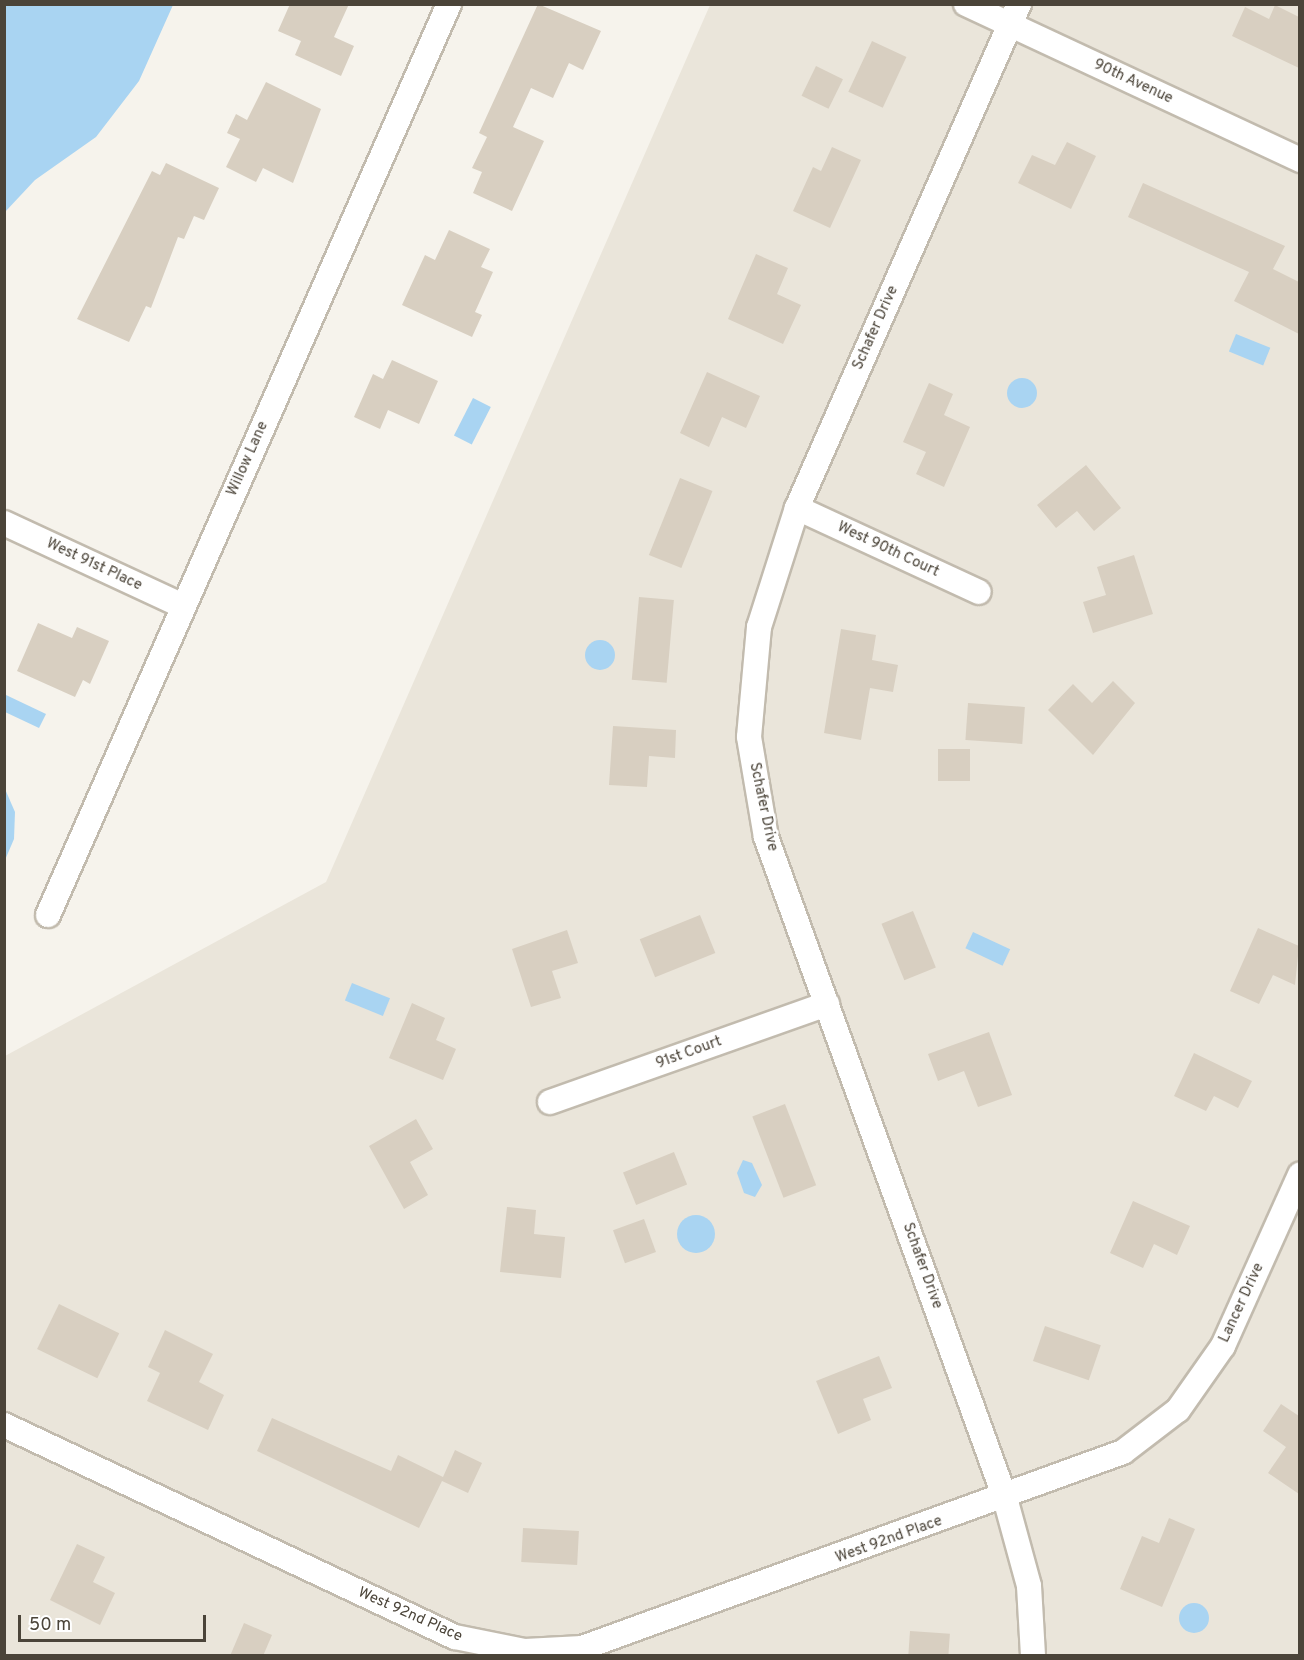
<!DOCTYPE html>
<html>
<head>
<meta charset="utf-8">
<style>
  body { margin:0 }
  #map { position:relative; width:1304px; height:1660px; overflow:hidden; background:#f6f3ec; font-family:Overpass,sans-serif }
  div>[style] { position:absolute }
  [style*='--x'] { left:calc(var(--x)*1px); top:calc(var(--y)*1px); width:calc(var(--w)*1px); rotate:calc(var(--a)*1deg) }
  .residential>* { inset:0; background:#eae5da }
  .water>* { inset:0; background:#a9d4f2; transform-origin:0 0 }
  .round { border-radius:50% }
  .building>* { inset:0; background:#d8cfc1; transform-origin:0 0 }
  .roads { filter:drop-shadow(2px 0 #c2bbae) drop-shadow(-2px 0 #c2bbae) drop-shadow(0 2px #c2bbae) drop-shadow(0 -2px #c2bbae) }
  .street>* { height:24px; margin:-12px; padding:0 12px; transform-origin:12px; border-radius:12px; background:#fff }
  span { translate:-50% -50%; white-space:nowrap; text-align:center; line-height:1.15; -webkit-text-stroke:5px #fff; paint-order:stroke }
  .street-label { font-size:15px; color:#4b4439 }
  .frame { position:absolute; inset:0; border:6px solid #4b4439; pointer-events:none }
  .scale { position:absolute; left:18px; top:1615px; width:188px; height:27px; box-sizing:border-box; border:3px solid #4b4439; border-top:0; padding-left:8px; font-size:18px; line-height:21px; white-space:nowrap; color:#4b4439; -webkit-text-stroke:4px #fff; paint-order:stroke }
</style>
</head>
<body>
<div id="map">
  <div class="residential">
    <div style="clip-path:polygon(710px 5px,1299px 5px,1299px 1655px,5px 1656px,5px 1056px,326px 882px)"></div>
  </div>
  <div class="water">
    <div style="clip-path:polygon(5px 4px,173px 5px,139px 81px,96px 137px,35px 180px,5px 212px)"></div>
    <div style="left:1236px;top:334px;width:37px;height:19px;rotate:22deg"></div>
    <div class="round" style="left:1007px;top:378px;width:30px;height:30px"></div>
    <div style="left:473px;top:398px;width:20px;height:42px;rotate:27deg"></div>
    <div class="round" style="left:585px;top:640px;width:30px;height:30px"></div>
    <div style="clip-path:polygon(6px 695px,46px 714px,39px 728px,5px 712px)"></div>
    <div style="clip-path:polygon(5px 789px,15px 812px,14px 839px,5px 860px)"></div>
    <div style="left:973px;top:932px;width:41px;height:18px;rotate:25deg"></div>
    <div style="left:352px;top:983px;width:41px;height:19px;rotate:22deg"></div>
    <div style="clip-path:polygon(743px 1160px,752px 1163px,762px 1185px,755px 1197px,744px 1193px,737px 1173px)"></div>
    <div class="round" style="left:677px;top:1215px;width:38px;height:38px"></div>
    <div class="round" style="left:1179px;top:1603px;width:30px;height:30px"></div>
  </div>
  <div class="building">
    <div style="clip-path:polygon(290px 4px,349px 4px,334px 37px,354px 46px,341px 76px,295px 55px,301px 41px,278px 31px)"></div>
    <div style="clip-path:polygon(538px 4px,601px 31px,583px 70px,569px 63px,553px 98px,531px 88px,513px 127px,544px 141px,512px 211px,473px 193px,482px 172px,472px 168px,487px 137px,479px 133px)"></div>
    <div style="clip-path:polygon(1275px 5px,1299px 17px,1299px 68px,1232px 36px,1245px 7px,1269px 19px)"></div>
    <div style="left:872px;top:41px;width:38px;height:56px;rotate:25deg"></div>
    <div style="left:816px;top:66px;width:30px;height:33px;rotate:26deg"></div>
    <div style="clip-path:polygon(266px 82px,321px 109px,293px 183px,263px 168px,256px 182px,226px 167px,240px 139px,227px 133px,236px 114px,247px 120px)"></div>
    <div style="clip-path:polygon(1067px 142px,1096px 156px,1071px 209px,1018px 183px,1032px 155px,1055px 165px)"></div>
    <div style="clip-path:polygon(832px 147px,861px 160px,830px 228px,793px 211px,813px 167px,821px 171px)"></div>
    <div style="clip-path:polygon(166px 163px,219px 188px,204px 220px,194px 216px,184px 239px,178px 237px,151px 308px,146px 306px,129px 342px,77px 319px,152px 171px,160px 175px)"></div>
    <div style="clip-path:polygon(1143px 183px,1285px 246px,1273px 269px,1299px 282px,1299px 334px,1234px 301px,1249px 272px,1128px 217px)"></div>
    <div style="clip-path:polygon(449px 230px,490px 249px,481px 267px,493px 272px,475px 312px,482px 315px,472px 337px,402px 305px,425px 255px,435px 260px)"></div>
    <div style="clip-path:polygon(756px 254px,788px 268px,777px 294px,801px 305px,783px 344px,728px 319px)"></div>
    <div style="clip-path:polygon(392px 360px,438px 381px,419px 424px,388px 410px,380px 429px,354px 417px,373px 374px,383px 379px)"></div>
    <div style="clip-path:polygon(707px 372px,760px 396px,746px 428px,722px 417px,709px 447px,680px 433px)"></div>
    <div style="clip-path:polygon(929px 383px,953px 394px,944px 415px,970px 427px,944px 487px,916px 474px,926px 452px,903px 442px)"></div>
    <div style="clip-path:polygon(1086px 465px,1121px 508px,1094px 531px,1077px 511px,1056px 528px,1037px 505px)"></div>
    <div style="left:680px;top:478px;width:35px;height:83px;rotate:22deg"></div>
    <div style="clip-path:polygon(1134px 555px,1153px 614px,1093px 633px,1083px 602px,1106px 595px,1097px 567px)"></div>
    <div style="left:639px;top:597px;width:35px;height:83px;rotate:5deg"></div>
    <div style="clip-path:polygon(38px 623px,72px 638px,77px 627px,109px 641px,90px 684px,83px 680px,75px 697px,17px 671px)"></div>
    <div style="clip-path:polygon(841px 629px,876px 635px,872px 660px,898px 665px,893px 692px,870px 688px,861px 740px,824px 733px)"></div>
    <div style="clip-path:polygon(1113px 681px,1135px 703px,1093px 755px,1048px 710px,1073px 684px,1092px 703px)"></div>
    <div style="left:968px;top:703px;width:57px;height:37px;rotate:4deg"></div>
    <div style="clip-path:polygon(613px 726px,676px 730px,675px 758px,649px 756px,647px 787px,609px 785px)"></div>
    <div style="left:938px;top:749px;width:32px;height:32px"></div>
    <div style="left:913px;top:911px;width:61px;height:34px;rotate:68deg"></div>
    <div style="left:700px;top:915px;width:41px;height:65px;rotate:68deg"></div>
    <div style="clip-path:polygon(1258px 928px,1299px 946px,1295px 985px,1273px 975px,1259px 1004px,1230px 991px)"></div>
    <div style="clip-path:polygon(567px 930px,578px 963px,552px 971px,561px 998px,531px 1007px,512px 949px)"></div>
    <div style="clip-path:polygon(412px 1003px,445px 1018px,436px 1040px,456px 1049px,443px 1080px,389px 1058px)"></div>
    <div style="clip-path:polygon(989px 1032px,1012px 1095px,978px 1107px,964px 1071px,938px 1081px,928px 1054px)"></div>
    <div style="clip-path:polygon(1194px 1053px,1252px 1081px,1238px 1108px,1214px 1096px,1206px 1111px,1174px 1096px)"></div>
    <div style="left:785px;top:1104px;width:87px;height:35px;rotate:69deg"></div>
    <div style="clip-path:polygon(416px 1119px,433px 1149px,410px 1162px,428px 1195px,404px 1209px,369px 1146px)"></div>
    <div style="left:674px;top:1152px;width:35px;height:55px;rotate:68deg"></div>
    <div style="clip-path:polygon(1133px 1201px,1190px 1226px,1177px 1255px,1154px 1244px,1143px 1268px,1110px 1253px)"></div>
    <div style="clip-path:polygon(507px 1207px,536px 1210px,534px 1234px,565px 1237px,561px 1278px,500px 1272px)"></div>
    <div style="left:644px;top:1219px;width:35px;height:33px;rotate:70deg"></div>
    <div style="left:59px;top:1304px;width:67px;height:50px;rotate:26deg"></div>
    <div style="left:1045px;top:1326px;width:59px;height:37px;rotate:19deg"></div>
    <div style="clip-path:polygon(165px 1330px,213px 1354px,199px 1382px,224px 1395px,208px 1430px,147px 1401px,160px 1373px,148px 1367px)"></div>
    <div style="clip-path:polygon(879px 1356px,892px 1388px,863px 1399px,871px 1420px,838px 1434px,816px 1381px)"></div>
    <div style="clip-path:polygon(1281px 1404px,1299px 1416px,1299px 1494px,1268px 1473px,1286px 1447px,1263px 1431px)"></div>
    <div style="clip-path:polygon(272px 1418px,391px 1471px,398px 1455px,443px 1477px,455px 1450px,482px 1463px,468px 1493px,442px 1481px,419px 1528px,257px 1451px)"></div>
    <div style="clip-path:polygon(1169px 1518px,1195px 1529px,1162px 1607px,1120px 1589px,1142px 1536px,1159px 1543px)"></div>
    <div style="left:523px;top:1528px;width:56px;height:34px;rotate:3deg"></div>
    <div style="clip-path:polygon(77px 1544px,105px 1557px,93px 1582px,115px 1593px,100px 1625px,50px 1600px)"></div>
    <div style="clip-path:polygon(244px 1623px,272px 1635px,263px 1656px,230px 1656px)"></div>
    <div style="left:910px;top:1631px;width:40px;height:25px;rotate:4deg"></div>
  </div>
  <div class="roads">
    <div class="street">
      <div style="--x:966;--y:4;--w:369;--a:25"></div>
      <div style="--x:1019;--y:4;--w:551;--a:113.77"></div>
      <div style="--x:797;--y:508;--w:125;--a:107.7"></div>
      <div style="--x:759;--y:627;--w:110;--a:95.2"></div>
      <div style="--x:749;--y:737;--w:101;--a:80.4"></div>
      <div style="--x:766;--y:837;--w:703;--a:70.12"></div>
      <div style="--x:1005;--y:1498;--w:91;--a:74.7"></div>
      <div style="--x:1029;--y:1586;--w:70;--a:86.7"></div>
      <div style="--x:797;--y:508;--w:200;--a:24.8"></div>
      <div style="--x:4;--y:523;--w:197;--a:24.9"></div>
      <div style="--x:48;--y:915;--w:995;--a:-66.24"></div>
      <div style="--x:550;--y:1102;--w:294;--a:-19.5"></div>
      <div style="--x:4;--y:1425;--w:498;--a:25.2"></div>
      <div style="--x:455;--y:1637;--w:71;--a:11.3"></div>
      <div style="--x:525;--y:1651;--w:57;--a:-3"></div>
      <div style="--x:582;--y:1648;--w:575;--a:-19.92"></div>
      <div style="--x:1123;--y:1452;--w:69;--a:-37.4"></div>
      <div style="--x:1178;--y:1410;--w:78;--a:-54.9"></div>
      <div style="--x:1223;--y:1346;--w:188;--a:-65.8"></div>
    </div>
  </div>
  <div class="street-label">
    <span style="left:1133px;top:82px;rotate:25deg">90th Avenue</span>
    <span style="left:876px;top:328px;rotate:-66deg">Schafer Drive</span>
    <span style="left:248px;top:459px;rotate:-66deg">Willow Lane</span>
    <span style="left:888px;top:550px;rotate:25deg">West 90th Court</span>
    <span style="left:94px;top:565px;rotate:25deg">West 91st Place</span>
    <span style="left:763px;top:807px;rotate:78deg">Schafer Drive</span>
    <span style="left:689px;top:1053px;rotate:-20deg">91st Court</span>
    <span style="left:922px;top:1266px;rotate:70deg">Schafer Drive</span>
    <span style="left:1242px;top:1303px;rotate:-65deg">Lancer Drive</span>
    <span style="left:889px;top:1540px;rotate:-20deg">West 92nd Place</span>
    <span style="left:410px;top:1615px;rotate:24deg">West 92nd Place</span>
  </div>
  <div class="frame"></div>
  <div class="scale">50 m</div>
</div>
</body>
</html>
